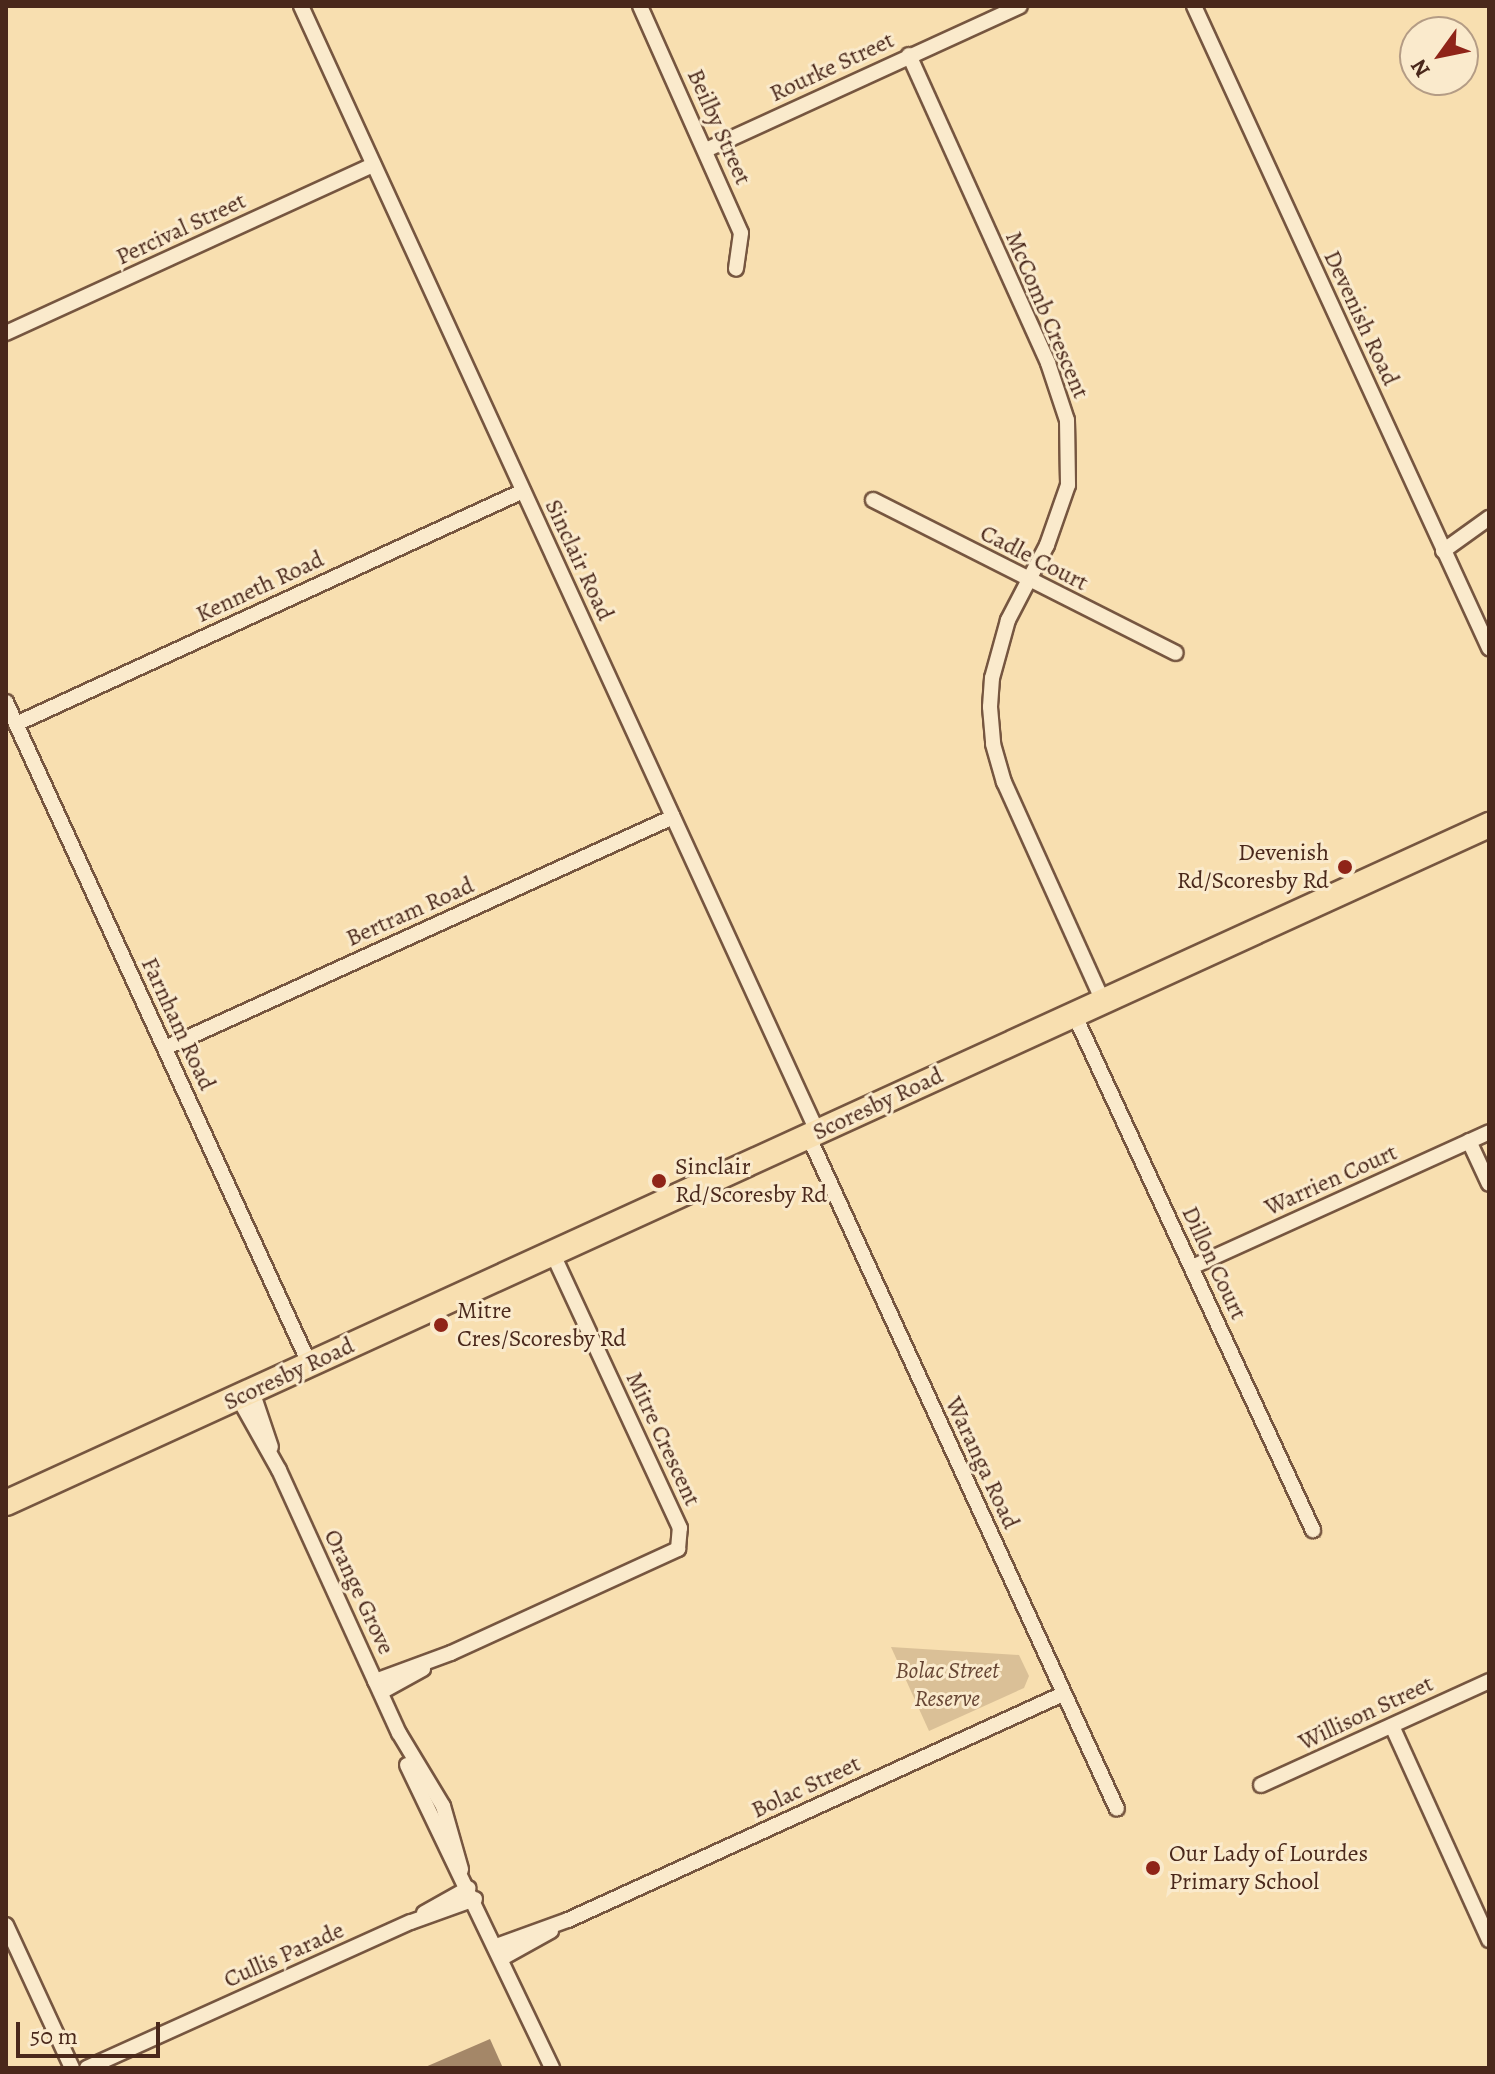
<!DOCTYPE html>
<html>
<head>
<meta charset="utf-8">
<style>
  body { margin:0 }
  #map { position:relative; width:1495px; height:2074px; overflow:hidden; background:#f8dfb0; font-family:Alegreya,serif }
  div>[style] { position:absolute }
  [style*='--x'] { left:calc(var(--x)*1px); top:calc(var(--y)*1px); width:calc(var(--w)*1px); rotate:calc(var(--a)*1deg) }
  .green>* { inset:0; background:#dac097 }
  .building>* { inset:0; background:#a48768 }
  .roads { filter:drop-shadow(2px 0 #765640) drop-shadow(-2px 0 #765640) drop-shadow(0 2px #765640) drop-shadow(0 -2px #765640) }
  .street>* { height:14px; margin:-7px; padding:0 7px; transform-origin:7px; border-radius:7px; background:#faeacc }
  .primary>* { height:24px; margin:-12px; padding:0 12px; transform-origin:12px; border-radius:12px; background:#f8dfb0 }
  .dots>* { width:22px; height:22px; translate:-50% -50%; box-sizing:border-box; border:4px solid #faeacc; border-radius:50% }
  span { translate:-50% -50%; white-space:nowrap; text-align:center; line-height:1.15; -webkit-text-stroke:6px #faeacc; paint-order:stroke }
  .street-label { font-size:24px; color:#4a281b }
  .poi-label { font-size:24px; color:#4a281b }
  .right { translate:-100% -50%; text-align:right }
  .left { translate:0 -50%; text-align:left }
  .park-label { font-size:24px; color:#674634; font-style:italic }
  .frame { position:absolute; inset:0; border:8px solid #4a281b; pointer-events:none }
  .north { position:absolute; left:1399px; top:16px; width:80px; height:80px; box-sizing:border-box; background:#faeacc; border:2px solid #b49c85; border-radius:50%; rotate:237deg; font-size:22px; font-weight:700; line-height:32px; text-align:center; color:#4a281b }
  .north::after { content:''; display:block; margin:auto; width:28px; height:36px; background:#8f2418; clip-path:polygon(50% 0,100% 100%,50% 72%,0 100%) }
  .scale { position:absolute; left:16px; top:2022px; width:144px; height:36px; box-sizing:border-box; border:4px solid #4a281b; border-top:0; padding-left:10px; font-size:24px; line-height:28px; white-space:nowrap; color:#4a281b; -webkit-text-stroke:6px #faeacc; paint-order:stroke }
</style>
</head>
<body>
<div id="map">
  <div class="green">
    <div style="clip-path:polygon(891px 1647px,1019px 1655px,1029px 1676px,1024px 1688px,929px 1731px)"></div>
  </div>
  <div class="building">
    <div style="clip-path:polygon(490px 2039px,503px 2068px,423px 2068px)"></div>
  </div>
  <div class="roads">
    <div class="street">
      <div style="--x:301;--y:6;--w:1238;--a:65.36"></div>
      <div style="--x:640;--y:6;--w:248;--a:66"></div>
      <div style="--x:741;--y:233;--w:36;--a:98"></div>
      <div style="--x:1194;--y:6;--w:707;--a:65.32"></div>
      <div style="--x:909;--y:55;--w:338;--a:65.7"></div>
      <div style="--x:1048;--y:363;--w:60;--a:71.6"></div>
      <div style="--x:1067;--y:420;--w:65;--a:89.1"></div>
      <div style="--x:1068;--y:485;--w:64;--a:109.3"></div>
      <div style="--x:1047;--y:545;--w:85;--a:117.5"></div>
      <div style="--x:1008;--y:620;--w:60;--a:105.4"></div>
      <div style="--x:992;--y:678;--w:29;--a:94"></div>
      <div style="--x:990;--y:707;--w:37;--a:85"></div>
      <div style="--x:993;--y:744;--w:40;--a:74"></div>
      <div style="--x:1004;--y:782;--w:240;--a:65.7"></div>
      <div style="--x:706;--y:150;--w:345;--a:-24.6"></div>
      <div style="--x:6;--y:333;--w:404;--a:-24.6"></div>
      <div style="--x:873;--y:500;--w:339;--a:26.8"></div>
      <div style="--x:1443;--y:551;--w:57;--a:-35.7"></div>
      <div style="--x:6;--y:702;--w:729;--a:65.37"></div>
      <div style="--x:16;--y:724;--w:558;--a:-24.68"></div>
      <div style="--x:1074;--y:1014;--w:569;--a:65.15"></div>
      <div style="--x:165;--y:1048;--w:558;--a:-24.45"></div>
      <div style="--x:808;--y:1135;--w:741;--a:65.37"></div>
      <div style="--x:1469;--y:1141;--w:47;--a:65.1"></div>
      <div style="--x:1192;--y:1267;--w:326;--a:-24.4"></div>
      <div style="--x:252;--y:1391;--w:59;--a:71.3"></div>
      <div style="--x:238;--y:1397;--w:84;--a:60.7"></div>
      <div style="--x:279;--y:1470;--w:289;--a:65.5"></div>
      <div style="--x:399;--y:1733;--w:85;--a:58.9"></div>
      <div style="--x:443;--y:1806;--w:66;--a:74.1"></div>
      <div style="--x:375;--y:1681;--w:81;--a:-20.2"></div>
      <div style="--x:451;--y:1653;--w:250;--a:-24.6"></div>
      <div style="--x:678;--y:1549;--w:21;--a:-85"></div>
      <div style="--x:680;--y:1528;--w:304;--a:-114.9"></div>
      <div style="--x:381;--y:1692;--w:48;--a:-28.7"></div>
      <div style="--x:1392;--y:1726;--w:235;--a:65.6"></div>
      <div style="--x:407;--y:1765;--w:336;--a:64.4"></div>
      <div style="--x:1261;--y:1785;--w:251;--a:-24.5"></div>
      <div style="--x:424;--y:1913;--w:51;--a:-29.1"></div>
      <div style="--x:6;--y:1925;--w:157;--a:65.2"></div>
      <div style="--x:496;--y:1946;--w:77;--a:-19.9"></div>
      <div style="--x:568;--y:1920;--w:544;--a:-24.54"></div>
      <div style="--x:502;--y:1958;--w:56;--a:-28.9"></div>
      <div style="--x:87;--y:2068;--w:355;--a:-24.3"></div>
      <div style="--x:411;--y:1922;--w:68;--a:-19.8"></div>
    </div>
    <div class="primary">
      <div style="--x:6;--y:1503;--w:1631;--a:-24.57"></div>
    </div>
  </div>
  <div class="dots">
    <div style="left:1345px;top:867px;background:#8f2418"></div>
    <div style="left:659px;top:1181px;background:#8f2418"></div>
    <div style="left:441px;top:1325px;background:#8f2418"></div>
    <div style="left:1153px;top:1868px;background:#8f2418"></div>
  </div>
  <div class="street-label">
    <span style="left:832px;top:67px;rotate:-25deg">Rourke Street</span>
    <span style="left:719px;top:127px;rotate:66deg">Beilby Street</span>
    <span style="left:181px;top:229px;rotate:-25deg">Percival Street</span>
    <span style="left:1047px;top:315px;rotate:67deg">McComb Crescent</span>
    <span style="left:1361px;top:318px;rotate:65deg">Devenish Road</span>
    <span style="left:1034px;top:558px;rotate:27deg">Cadle Court</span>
    <span style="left:579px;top:560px;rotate:65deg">Sinclair Road</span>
    <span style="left:260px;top:587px;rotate:-25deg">Kenneth Road</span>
    <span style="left:410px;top:912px;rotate:-24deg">Bertram Road</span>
    <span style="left:178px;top:1024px;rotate:65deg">Farnham Road</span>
    <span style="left:878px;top:1104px;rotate:-25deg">Scoresby Road</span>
    <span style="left:1331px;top:1180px;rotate:-24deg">Warrien Court</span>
    <span style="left:1214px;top:1263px;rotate:65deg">Dillon Court</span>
    <span style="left:289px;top:1374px;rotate:-25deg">Scoresby Road</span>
    <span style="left:663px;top:1439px;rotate:65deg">Mitre Crescent</span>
    <span style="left:982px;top:1463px;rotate:65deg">Waranga Road</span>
    <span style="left:359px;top:1592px;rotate:65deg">Orange Grove</span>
    <span style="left:1366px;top:1713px;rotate:-25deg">Willison Street</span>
    <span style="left:806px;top:1787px;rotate:-25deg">Bolac Street</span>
    <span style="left:284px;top:1955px;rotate:-24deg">Cullis Parade</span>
  </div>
  <div class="poi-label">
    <span class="right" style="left:1329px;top:867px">Devenish<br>Rd/Scoresby Rd</span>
    <span class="left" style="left:675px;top:1181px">Sinclair<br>Rd/Scoresby Rd</span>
    <span class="left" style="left:457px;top:1325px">Mitre<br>Cres/Scoresby Rd</span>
    <span class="left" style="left:1169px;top:1868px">Our Lady of Lourdes<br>Primary School</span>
  </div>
  <div class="park-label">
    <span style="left:947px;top:1685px">Bolac Street<br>Reserve</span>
  </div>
  <div class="frame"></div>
  <div class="north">N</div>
  <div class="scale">50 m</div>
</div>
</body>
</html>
